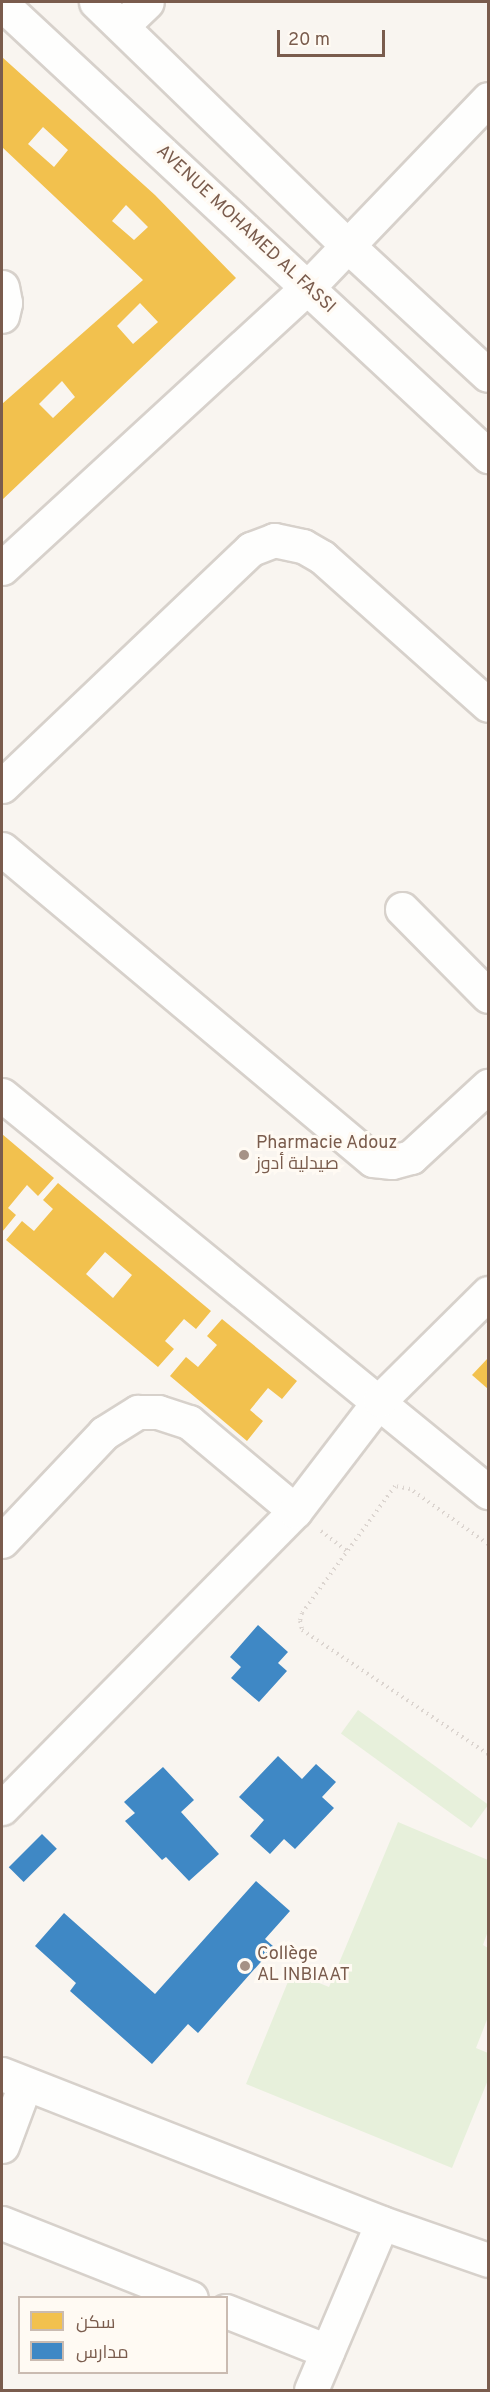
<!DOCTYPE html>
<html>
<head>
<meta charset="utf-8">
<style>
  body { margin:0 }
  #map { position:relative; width:490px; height:2392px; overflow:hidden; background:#f9f5f0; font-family:Overpass,Cairo,sans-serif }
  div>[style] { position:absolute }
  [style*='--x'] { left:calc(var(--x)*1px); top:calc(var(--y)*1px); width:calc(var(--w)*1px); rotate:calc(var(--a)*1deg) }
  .green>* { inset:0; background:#e7f0db; transform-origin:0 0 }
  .homes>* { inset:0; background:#f2c14e }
  .schools>* { inset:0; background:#3f88c5; transform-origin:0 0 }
  .path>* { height:4px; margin-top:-2px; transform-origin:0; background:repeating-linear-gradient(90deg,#dcd5d0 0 1.5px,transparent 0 6px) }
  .roads { filter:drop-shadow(2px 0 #d7d1cb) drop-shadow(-2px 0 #d7d1cb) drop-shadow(0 2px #d7d1cb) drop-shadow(0 -2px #d7d1cb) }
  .minor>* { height:33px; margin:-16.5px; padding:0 16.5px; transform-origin:16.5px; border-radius:16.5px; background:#fefefd }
  .dots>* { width:16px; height:16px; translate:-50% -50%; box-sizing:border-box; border:3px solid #fffaf3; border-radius:50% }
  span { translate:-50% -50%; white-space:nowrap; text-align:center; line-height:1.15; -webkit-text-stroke:6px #fffaf3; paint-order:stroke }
  .street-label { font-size:18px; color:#7a5c4d }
  .poi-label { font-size:18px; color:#7a5c4d }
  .left { translate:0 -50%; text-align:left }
  .frame { position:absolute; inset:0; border:3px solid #7a5c4d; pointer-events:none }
  .legend { position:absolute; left:18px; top:2296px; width:210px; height:78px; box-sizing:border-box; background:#fffaf3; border:2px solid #cabbb1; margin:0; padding:8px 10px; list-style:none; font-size:18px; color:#7a5c4d }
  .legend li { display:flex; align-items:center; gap:12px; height:30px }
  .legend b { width:30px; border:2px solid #cabbb1 }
  .scale { position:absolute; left:277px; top:30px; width:108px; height:27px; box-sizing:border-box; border:3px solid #7a5c4d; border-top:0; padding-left:8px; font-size:18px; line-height:21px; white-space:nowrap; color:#7a5c4d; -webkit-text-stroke:4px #fffaf3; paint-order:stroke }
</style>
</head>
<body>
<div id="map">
  <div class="green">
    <div style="left:358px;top:1710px;width:161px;height:29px;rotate:36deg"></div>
    <div style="clip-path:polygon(398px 1822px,488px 1860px,488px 1931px,483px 1945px,488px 1948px,488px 2017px,476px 2048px,488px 2053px,488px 2080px,452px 2168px,246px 2084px,292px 1972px,329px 1987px)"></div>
  </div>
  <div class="homes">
    <div style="clip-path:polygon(evenodd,2px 57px,155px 195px,236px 278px,2px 500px,2px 404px,143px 280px,2px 147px,2px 57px,43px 127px,68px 150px,54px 167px,28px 144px,43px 127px,2px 57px,126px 205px,148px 227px,134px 240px,112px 221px,126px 205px,2px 57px,140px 303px,158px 322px,133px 344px,117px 326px,140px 303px,2px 57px,62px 381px,75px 397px,53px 418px,39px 404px,62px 381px)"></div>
    <div style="clip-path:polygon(2px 1134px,54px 1178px,38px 1196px,27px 1185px,8px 1208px,16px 1215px,2px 1232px)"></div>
    <div style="clip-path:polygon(evenodd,58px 1183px,211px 1311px,196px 1329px,184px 1319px,165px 1341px,174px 1349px,158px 1367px,6px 1240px,22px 1221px,34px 1231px,53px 1209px,43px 1200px,58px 1183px,105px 1252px,132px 1275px,113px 1298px,86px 1274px,105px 1252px)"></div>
    <div style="clip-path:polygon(222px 1319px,297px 1381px,282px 1399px,268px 1388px,250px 1410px,263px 1421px,247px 1441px,170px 1376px,186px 1357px,198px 1367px,217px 1345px,207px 1336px)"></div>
    <div style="clip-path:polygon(488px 1358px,488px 1389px,472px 1375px)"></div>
  </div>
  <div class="schools">
    <div style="clip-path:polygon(258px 1625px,288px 1652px,278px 1663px,287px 1671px,259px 1702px,231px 1678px,241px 1667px,230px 1657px)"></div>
    <div style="clip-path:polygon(278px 1756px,302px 1779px,316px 1764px,336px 1782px,322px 1797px,334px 1808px,295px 1849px,284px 1839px,270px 1854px,250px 1836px,264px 1820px,239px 1797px)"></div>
    <div style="clip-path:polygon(163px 1767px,194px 1800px,181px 1812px,219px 1854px,189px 1881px,166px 1857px,162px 1860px,125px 1821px,135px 1813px,124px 1802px)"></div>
    <div style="left:42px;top:1834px;width:21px;height:47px;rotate:45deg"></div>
    <div style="clip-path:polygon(256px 1881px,290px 1911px,265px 1939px,274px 1947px,198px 2033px,188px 2024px,152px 2064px,70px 1991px,76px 1983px,35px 1946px,64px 1913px,155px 1994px)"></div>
  </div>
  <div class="path">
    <div style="--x:321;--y:1531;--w:33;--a:38"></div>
    <div style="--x:488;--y:1544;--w:95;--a:-144.8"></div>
    <div style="--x:410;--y:1489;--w:15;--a:-169"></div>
    <div style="--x:395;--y:1486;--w:157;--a:126.2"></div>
    <div style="--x:302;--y:1613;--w:8;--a:104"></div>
    <div style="--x:300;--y:1621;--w:9;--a:77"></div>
    <div style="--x:302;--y:1630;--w:224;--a:33.7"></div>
  </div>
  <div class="roads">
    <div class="minor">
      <div style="--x:96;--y:2;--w:351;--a:44.1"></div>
      <div style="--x:348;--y:246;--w:190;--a:42.7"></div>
      <div style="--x:2;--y:4;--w:664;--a:42.92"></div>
      <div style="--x:123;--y:25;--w:33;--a:-44"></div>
      <div style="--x:2;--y:287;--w:16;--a:79"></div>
      <div style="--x:5;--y:303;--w:13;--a:103"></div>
      <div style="--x:2;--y:568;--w:414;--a:-42.6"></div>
      <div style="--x:307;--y:288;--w:262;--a:-46.2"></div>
      <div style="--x:2;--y:786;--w:344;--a:-43.6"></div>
      <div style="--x:251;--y:549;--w:25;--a:-21"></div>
      <div style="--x:274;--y:540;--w:30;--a:12"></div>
      <div style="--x:303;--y:546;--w:22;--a:30"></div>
      <div style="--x:322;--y:557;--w:222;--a:41.7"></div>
      <div style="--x:2;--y:849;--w:484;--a:40"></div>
      <div style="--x:373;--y:1160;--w:19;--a:6"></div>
      <div style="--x:392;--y:1162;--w:20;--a:-15"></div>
      <div style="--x:411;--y:1157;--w:105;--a:-42.7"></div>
      <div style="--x:402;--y:909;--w:122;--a:45.3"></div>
      <div style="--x:2;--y:1095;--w:628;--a:39.24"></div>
      <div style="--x:2;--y:1541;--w:149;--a:-46.6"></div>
      <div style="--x:104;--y:1433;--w:40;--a:-32"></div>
      <div style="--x:138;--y:1412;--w:20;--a:0"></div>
      <div style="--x:158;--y:1412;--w:33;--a:18"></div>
      <div style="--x:189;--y:1422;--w:138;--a:40"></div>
      <div style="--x:2;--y:1808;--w:417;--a:-45.4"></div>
      <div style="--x:295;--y:1511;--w:140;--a:-52.6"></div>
      <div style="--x:380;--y:1400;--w:152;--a:-44.7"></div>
      <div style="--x:2;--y:2074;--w:408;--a:21.4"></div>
      <div style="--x:382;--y:2223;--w:112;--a:19.2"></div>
      <div style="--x:2;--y:2146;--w:66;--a:-69.6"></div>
      <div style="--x:2;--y:2223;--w:203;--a:21.6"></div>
      <div style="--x:226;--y:2311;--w:109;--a:21.6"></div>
      <div style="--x:311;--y:2390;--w:181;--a:-67"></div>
    </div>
  </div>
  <div class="dots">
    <div style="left:244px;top:1155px;background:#a69286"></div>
    <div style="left:245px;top:1966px;background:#a69286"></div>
  </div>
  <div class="street-label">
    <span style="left:245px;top:230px;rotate:43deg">AVENUE MOHAMED AL FASSI</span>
  </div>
  <div class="poi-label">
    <span class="left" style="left:256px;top:1155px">Pharmacie Adouz<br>صيدلية أدوز</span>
    <span class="left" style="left:257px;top:1966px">Collège<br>AL INBIAAT</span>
  </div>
  <div class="frame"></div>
  <ul class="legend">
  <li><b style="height:16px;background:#f2c14e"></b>سكن</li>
  <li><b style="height:16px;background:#3f88c5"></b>مدارس</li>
  </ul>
  <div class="scale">20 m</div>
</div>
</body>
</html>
